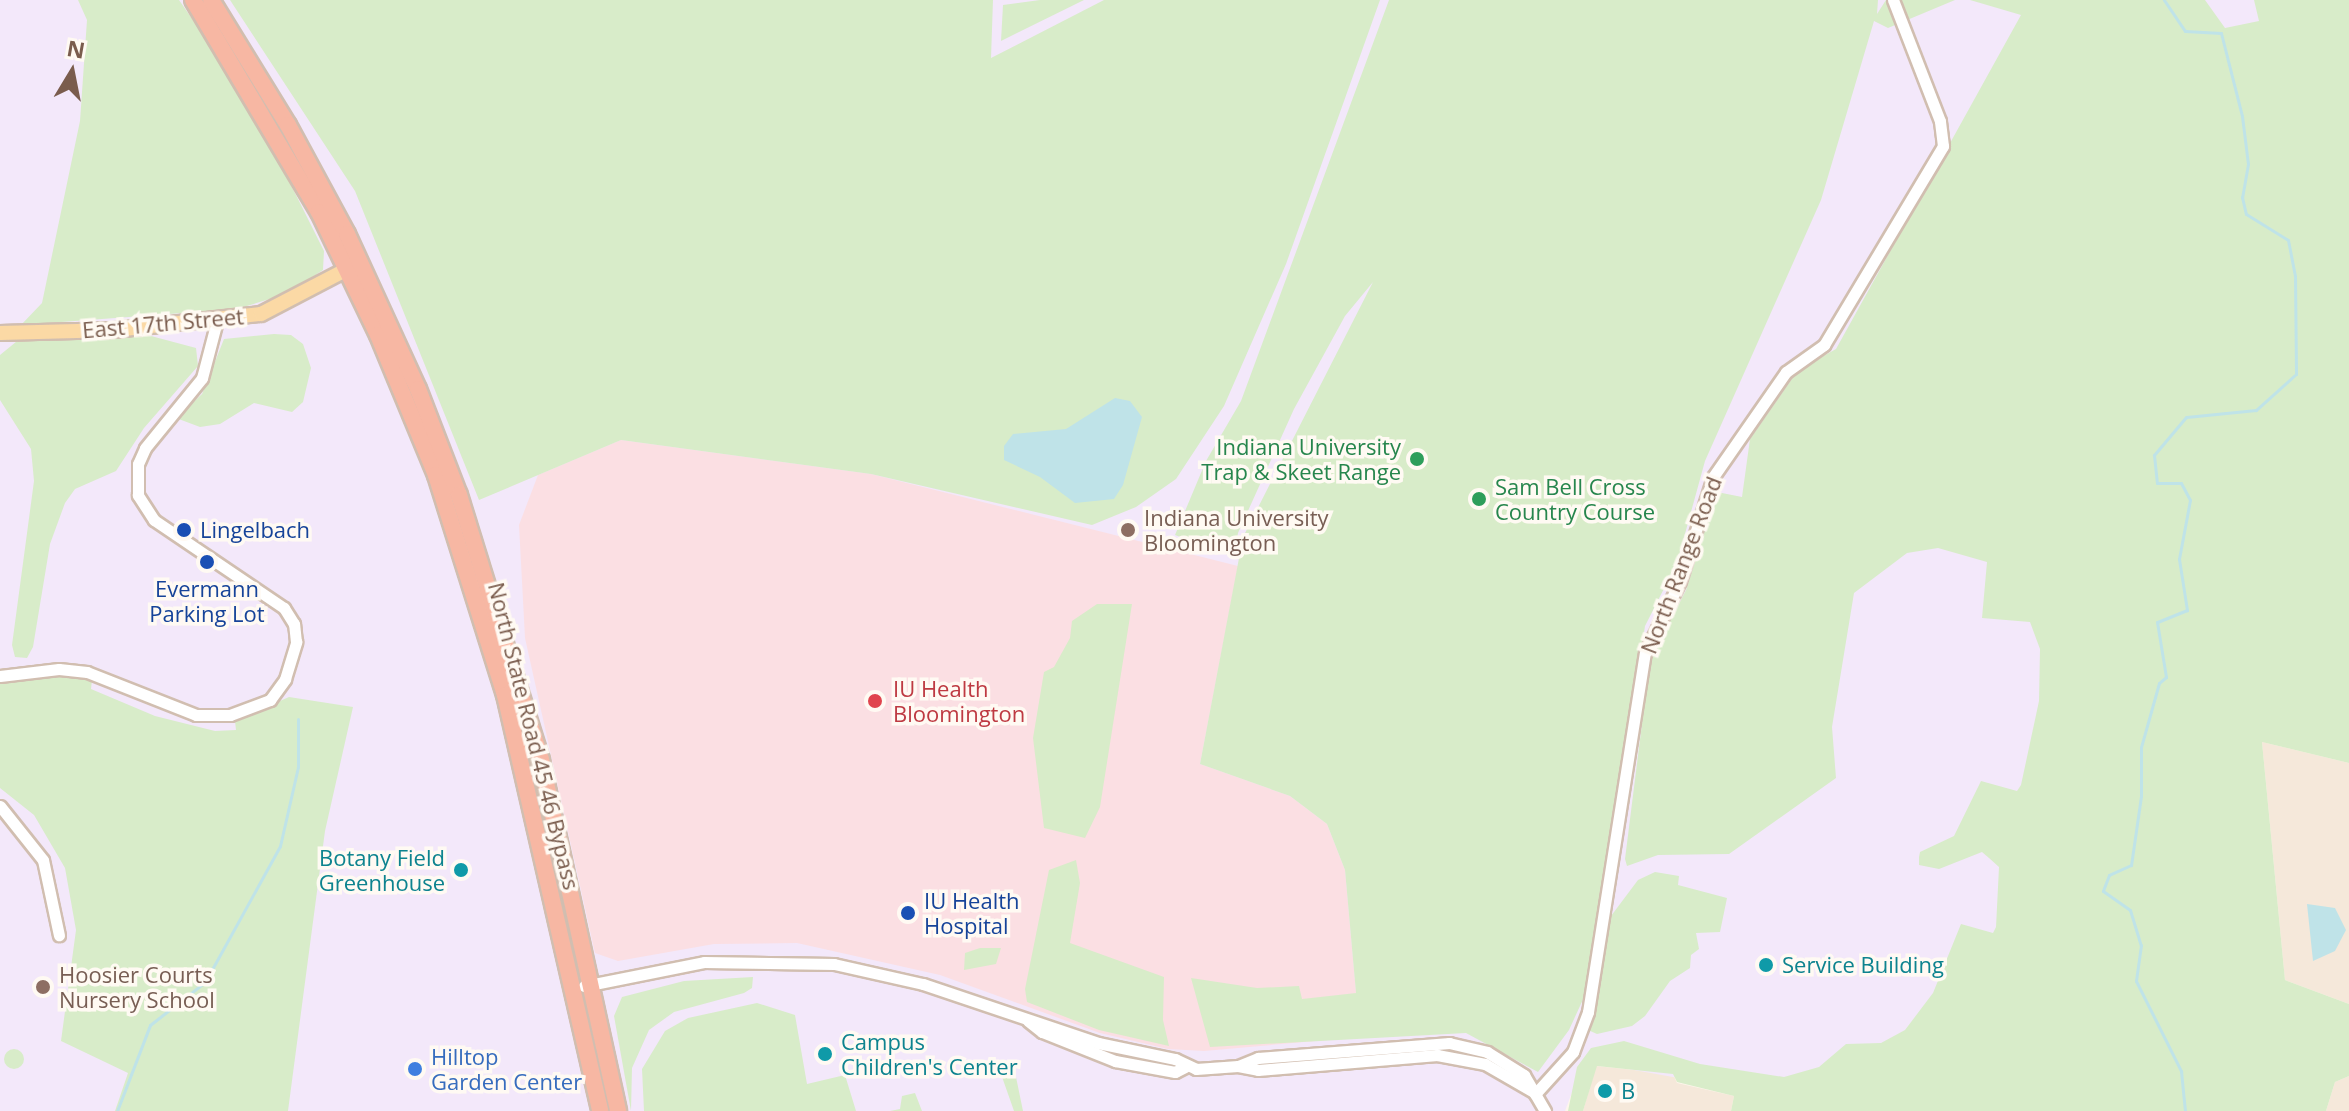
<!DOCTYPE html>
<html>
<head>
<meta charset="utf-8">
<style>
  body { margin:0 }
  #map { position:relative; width:2349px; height:1111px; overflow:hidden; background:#fdf6ec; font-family:"Open Sans",sans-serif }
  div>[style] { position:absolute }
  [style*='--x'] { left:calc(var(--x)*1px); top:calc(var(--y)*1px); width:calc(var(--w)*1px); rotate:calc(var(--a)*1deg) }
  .residential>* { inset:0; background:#f5e8da }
  .education>* { inset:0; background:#f3e8fa }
  .medical>* { inset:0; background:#fbdfe3 }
  .green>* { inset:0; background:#d8ecc9 }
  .round { border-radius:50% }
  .water>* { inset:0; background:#bfe3e8 }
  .stream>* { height:3px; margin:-1.5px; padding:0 1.5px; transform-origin:1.5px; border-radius:1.5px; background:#bfe3e8 }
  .roads { filter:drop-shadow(2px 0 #d1beb0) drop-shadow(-2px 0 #d1beb0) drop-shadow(0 2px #d1beb0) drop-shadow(0 -2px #d1beb0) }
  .minor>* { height:11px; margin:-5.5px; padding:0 5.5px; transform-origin:5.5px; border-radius:5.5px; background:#fff }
  .major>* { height:14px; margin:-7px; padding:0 7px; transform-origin:7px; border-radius:7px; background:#fbd9a5 }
  .highway>* { height:16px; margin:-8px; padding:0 8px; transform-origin:8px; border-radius:8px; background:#f7b7a3 }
  .dots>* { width:22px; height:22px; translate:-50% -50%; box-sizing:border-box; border:4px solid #fffaf3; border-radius:50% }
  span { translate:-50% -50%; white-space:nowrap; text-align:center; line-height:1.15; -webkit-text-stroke:7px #fffaf3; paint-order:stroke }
  .street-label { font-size:22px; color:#7a5c4d }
  .leisure-label { font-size:22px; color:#27864d }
  .right { translate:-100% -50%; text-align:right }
  .left { translate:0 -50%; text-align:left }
  .education-label { font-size:22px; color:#785e54 }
  .transit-label { font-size:22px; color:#164399 }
  .health-label { font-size:22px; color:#be3a42 }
  .culture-label { font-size:22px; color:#0d838f }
  .shop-label { font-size:22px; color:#366cbe }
  .north { position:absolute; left:32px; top:32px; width:80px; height:80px; -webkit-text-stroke:6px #fffaf3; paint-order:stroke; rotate:10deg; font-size:22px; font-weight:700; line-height:32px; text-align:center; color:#7a5c4d }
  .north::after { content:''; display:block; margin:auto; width:28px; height:36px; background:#7a5c4d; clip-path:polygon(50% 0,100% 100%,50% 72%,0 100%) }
</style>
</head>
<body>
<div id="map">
  <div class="residential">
    <div style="clip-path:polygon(2262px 742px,2349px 763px,2349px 1004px,2285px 980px)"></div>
    <div style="clip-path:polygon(1596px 1066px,1673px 1074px,1677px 1083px,1734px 1096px,1731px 1111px,1583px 1111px)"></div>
    <div style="clip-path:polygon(2349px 1076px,2349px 1111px,2326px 1111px,2335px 1082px)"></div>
  </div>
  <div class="education">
    <div style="clip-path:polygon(0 0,2287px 0,2169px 697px,1863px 1111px,1584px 1061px,1565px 1111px,0 1111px)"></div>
  </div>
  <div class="medical">
    <div style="clip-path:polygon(621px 440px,871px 474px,1238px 566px,1200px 764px,1290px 796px,1327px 824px,1345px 870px,1360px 1037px,1204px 1051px,1168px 1049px,1100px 1033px,940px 975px,797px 943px,714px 944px,618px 961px,595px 953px,525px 638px,519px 525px,538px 475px)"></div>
  </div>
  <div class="green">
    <div style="clip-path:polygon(78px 0,179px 0,232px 76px,280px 163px,324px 251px,323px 270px,286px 294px,237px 309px,21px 325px,42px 303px,80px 121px,87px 20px)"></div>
    <div style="clip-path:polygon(230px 0,993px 0,991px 58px,1104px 0,1380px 0,1286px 264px,1224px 406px,1176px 479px,1136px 507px,1092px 525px,871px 474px,621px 440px,479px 500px,355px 191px)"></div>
    <div style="clip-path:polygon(1040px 0,1084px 0,1001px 41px,1003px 5px)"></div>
    <div style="clip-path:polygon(1389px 0,1878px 0,1877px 14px,1886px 0,1955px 0,1888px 28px,1874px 21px,1821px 200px,1705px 461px,1677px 563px,1645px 626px,1591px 982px,1569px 1030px,1538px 1072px,1466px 1033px,1210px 1047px,1191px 978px,1257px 988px,1299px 986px,1302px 999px,1356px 993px,1345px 870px,1327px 824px,1290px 796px,1200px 764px,1243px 537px,1373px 282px,1345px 316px,1294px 409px,1238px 533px,1234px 557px,1175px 535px,1206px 461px,1241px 401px)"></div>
    <div style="clip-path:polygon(1970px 0,2205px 0,2225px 28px,2259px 21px,2254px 0,2349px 0,2349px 763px,2262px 742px,2285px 980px,2349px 1004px,2349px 1076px,2335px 1082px,2326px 1111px,1731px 1111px,1734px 1096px,1677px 1082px,1673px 1074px,1597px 1066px,1583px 1111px,1568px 1111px,1577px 1067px,1591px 1048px,1624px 1041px,1700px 1064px,1784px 1077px,1819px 1067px,1846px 1044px,1881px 1043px,1905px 1030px,1933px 993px,1961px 924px,1993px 933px,1996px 927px,1999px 867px,1989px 858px,1982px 852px,1939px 869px,1919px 865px,1919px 857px,1920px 852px,1954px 836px,1981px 781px,2017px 791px,2021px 785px,2039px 701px,2040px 649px,2030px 622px,1982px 618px,1987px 562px,1938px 548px,1907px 553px,1854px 593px,1832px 727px,1836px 778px,1729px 854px,1658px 855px,1627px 866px,1625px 859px,1650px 660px,1686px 590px,1717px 492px,1742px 497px,1750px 439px,1798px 370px,1836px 349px,2021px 15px)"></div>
    <div style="clip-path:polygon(274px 334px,291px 335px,303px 344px,311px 368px,303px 402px,292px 412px,254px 403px,220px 424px,200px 427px,176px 418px,202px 394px,224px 339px)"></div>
    <div style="clip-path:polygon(151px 336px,196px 348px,198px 366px,144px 428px,116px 471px,75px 489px,65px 503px,50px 544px,33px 647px,27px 658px,15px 657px,12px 645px,34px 481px,31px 449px,0 400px,0 355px,22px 337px)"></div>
    <div style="clip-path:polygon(1097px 604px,1132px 604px,1100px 807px,1085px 838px,1044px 828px,1033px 738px,1044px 672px,1054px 667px,1070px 638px,1072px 621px)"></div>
    <div style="clip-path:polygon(43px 675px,92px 680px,91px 689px,155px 716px,215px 731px,236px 730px,235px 721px,289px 697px,353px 707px,325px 831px,288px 1111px,115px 1111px,128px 1073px,61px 1041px,76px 930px,65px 868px,34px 815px,0 788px,0 683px)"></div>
    <div style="clip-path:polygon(1076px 860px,1080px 883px,1070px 943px,1164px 977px,1163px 1020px,1169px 1046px,1099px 1030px,1027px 1002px,1025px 989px,1049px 870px)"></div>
    <div style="clip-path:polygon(1655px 872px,1679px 876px,1678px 885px,1727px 898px,1720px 932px,1696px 933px,1699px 949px,1691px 955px,1690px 968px,1670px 981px,1645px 1016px,1632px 1026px,1597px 1034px,1588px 1030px,1611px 916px,1638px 880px)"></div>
    <div style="clip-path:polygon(980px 948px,1001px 948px,996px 964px,964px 970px,965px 953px)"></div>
    <div style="clip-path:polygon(753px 977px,752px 988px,744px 993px,674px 1012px,649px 1030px,632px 1068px,631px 1111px,614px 1016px,622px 997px,684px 981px)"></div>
    <div style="clip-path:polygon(757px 1003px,795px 1015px,807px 1084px,845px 1075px,856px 1111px,644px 1111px,642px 1069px,665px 1031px,688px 1018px)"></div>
    <div class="round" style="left:4px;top:1049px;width:20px;height:20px"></div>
    <div style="clip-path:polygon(1010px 1073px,1016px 1077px,1023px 1111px,1014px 1111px,1001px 1074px)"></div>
    <div style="clip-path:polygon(915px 1093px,922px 1111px,890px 1111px,900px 1109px,902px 1096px)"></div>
  </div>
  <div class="water">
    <div style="clip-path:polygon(1115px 398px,1130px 401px,1142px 417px,1123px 485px,1114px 499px,1075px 503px,1040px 477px,1004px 460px,1004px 446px,1013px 434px,1066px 429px)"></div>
    <div style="clip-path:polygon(2307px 904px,2335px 908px,2346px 930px,2335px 951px,2313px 961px)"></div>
  </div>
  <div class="stream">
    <div style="--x:2164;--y:0;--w:37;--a:56"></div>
    <div style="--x:2185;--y:31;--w:36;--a:3"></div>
    <div style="--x:2221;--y:33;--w:86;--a:75.8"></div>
    <div style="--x:2242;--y:116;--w:48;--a:82.9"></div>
    <div style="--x:2248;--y:164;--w:34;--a:100"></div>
    <div style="--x:2242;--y:197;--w:17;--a:77"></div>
    <div style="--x:2246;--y:214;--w:49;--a:31.8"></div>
    <div style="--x:2288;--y:240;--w:37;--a:79"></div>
    <div style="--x:2295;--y:276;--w:98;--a:89.4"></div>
    <div style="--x:2296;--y:374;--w:54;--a:138"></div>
    <div style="--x:2256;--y:410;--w:70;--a:174.3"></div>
    <div style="--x:2186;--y:417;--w:50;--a:130.1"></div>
    <div style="--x:2154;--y:455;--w:28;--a:84"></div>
    <div style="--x:2157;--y:483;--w:24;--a:0"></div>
    <div style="--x:2181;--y:483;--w:19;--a:62"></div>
    <div style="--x:2190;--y:500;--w:60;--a:100.6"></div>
    <div style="--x:2179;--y:559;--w:52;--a:81.1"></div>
    <div style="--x:2187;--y:610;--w:32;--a:158"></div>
    <div style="--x:2157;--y:622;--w:56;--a:80.7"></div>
    <div style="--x:2166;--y:677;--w:9;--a:139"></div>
    <div style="--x:2159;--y:683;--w:66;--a:105.7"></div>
    <div style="--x:2141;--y:747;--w:49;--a:90"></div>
    <div style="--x:2141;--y:796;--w:70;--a:98.2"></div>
    <div style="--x:2131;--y:865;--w:24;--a:156"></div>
    <div style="--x:2109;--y:875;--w:17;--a:111"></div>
    <div style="--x:2103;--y:891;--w:33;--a:35"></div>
    <div style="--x:2130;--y:910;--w:37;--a:73"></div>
    <div style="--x:2141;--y:945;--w:36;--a:98"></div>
    <div style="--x:2136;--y:981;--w:101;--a:63.4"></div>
    <div style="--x:2181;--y:1071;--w:40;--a:84.3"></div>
    <div style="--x:117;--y:1111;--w:92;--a:-69"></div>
    <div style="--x:150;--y:1025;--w:70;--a:-38"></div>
    <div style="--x:205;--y:982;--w:155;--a:-61.1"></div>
    <div style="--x:280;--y:846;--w:81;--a:-77.2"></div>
    <div style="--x:298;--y:767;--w:48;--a:-90"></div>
  </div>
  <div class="roads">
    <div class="minor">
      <div style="--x:0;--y:676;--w:59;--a:-6.8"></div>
      <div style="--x:59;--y:669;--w:28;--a:6"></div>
      <div style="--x:87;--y:672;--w:117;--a:21.5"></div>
      <div style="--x:196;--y:715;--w:34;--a:0"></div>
      <div style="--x:230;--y:715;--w:43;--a:-20.6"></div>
      <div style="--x:270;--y:700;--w:26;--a:-54"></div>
      <div style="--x:285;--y:679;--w:39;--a:-73"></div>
      <div style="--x:296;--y:642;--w:18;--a:-96"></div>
      <div style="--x:294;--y:624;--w:19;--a:-122"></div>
      <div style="--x:284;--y:608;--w:157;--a:-145.9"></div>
      <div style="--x:154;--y:520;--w:30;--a:-123"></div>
      <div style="--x:138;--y:495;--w:31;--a:-90"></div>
      <div style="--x:138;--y:464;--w:17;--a:-66"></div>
      <div style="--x:145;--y:448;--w:90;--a:-50.8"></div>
      <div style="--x:202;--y:378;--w:59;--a:-75.3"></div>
      <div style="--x:0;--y:806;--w:69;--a:51.5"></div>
      <div style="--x:43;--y:860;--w:77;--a:78"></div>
      <div style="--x:584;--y:986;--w:122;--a:-11.3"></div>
      <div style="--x:704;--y:962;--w:130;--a:0.9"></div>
      <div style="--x:834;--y:964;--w:91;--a:12.7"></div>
      <div style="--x:923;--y:984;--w:185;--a:18.6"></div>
      <div style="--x:1098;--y:1043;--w:79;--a:11.7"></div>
      <div style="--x:1175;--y:1059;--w:23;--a:25"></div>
      <div style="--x:1196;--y:1069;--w:42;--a:-4.1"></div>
      <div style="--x:1238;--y:1066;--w:22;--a:-22"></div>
      <div style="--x:1258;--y:1058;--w:192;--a:-4.5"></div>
      <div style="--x:1449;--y:1043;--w:39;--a:13"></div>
      <div style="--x:1487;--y:1052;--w:44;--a:31.9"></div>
      <div style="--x:1524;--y:1075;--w:42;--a:59.7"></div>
      <div style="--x:1028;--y:1021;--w:18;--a:38"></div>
      <div style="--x:1042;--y:1032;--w:79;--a:21.7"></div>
      <div style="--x:1115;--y:1061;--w:61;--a:10.4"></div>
      <div style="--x:1175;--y:1072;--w:11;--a:-27"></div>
      <div style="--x:1238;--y:1066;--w:20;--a:11"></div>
      <div style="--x:1258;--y:1070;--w:180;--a:-4.8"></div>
      <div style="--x:1437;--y:1055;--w:49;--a:10.6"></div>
      <div style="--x:1485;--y:1064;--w:54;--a:29.9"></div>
      <div style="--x:1535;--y:1094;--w:57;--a:-47.9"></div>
      <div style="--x:1573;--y:1052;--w:43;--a:-69.4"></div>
      <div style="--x:1588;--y:1012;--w:363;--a:-81"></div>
      <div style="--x:1645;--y:653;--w:80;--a:-64.1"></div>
      <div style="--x:1680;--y:581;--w:109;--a:-72.4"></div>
      <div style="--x:1713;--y:477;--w:128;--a:-55.2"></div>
      <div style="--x:1786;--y:372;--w:47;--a:-35.4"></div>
      <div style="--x:1824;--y:345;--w:232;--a:-59.1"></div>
      <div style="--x:1943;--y:146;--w:25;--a:-97"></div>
      <div style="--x:1940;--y:121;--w:130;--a:-111.2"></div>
    </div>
    <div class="major">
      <div style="--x:0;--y:333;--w:115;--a:-1.5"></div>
      <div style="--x:115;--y:330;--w:147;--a:-6.3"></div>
      <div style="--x:261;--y:314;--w:108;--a:-27.5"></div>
    </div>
    <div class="highway">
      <div style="--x:193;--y:0;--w:247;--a:59.3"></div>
      <div style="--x:319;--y:212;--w:136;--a:64.4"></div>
      <div style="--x:378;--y:335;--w:152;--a:67.5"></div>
      <div style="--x:436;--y:475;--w:231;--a:72.6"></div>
      <div style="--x:505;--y:695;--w:427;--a:77.1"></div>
      <div style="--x:211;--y:0;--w:147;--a:58.4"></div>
      <div style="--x:288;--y:125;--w:124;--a:61.6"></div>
      <div style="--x:347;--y:234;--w:170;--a:65.4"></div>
      <div style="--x:418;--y:389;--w:114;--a:68.9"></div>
      <div style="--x:459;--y:495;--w:277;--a:72.8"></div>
      <div style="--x:541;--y:760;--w:359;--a:77.6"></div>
    </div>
  </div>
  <div class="dots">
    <div style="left:1417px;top:459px;background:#2e9e5b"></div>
    <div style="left:1479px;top:499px;background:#2e9e5b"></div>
    <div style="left:184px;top:530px;background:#1a4fb4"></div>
    <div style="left:1128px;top:530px;background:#8d6e63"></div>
    <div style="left:207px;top:562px;background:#1a4fb4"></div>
    <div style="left:875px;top:701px;background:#e0444e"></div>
    <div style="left:461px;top:870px;background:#0f9aa8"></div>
    <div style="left:908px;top:913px;background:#1a4fb4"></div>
    <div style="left:1766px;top:965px;background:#0f9aa8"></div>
    <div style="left:43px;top:987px;background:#8d6e63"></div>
    <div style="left:825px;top:1054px;background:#0f9aa8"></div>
    <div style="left:415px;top:1069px;background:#3f7fe0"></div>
    <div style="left:1605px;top:1091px;background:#0f9aa8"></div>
  </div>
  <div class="street-label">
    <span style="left:163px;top:323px;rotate:-5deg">East 17th Street</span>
    <span style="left:1681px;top:565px;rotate:-69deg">North Range Road</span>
    <span style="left:534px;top:736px;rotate:76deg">North State Road 45 46 Bypass</span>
  </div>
  <div class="leisure-label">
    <span class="right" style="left:1401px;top:459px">Indiana University<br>Trap &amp; Skeet Range</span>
    <span class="left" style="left:1495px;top:499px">Sam Bell Cross<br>Country Course</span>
  </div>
  <div class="education-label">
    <span class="left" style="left:1144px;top:530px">Indiana University<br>Bloomington</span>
    <span class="left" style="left:59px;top:987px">Hoosier Courts<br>Nursery School</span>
  </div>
  <div class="transit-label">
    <span class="left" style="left:200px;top:530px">Lingelbach</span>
    <span style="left:207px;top:601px">Evermann<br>Parking Lot</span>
    <span class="left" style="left:924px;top:913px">IU Health<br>Hospital</span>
  </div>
  <div class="health-label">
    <span class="left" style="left:893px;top:701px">IU Health<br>Bloomington</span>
  </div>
  <div class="culture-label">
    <span class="right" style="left:445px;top:870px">Botany Field<br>Greenhouse</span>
    <span class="left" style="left:1782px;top:965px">Service Building</span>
    <span class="left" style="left:841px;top:1054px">Campus<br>Children's Center</span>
    <span class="left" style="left:1621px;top:1091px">B</span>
  </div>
  <div class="shop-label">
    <span class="left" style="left:431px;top:1069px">Hilltop<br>Garden Center</span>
  </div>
  <div class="north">N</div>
</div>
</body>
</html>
